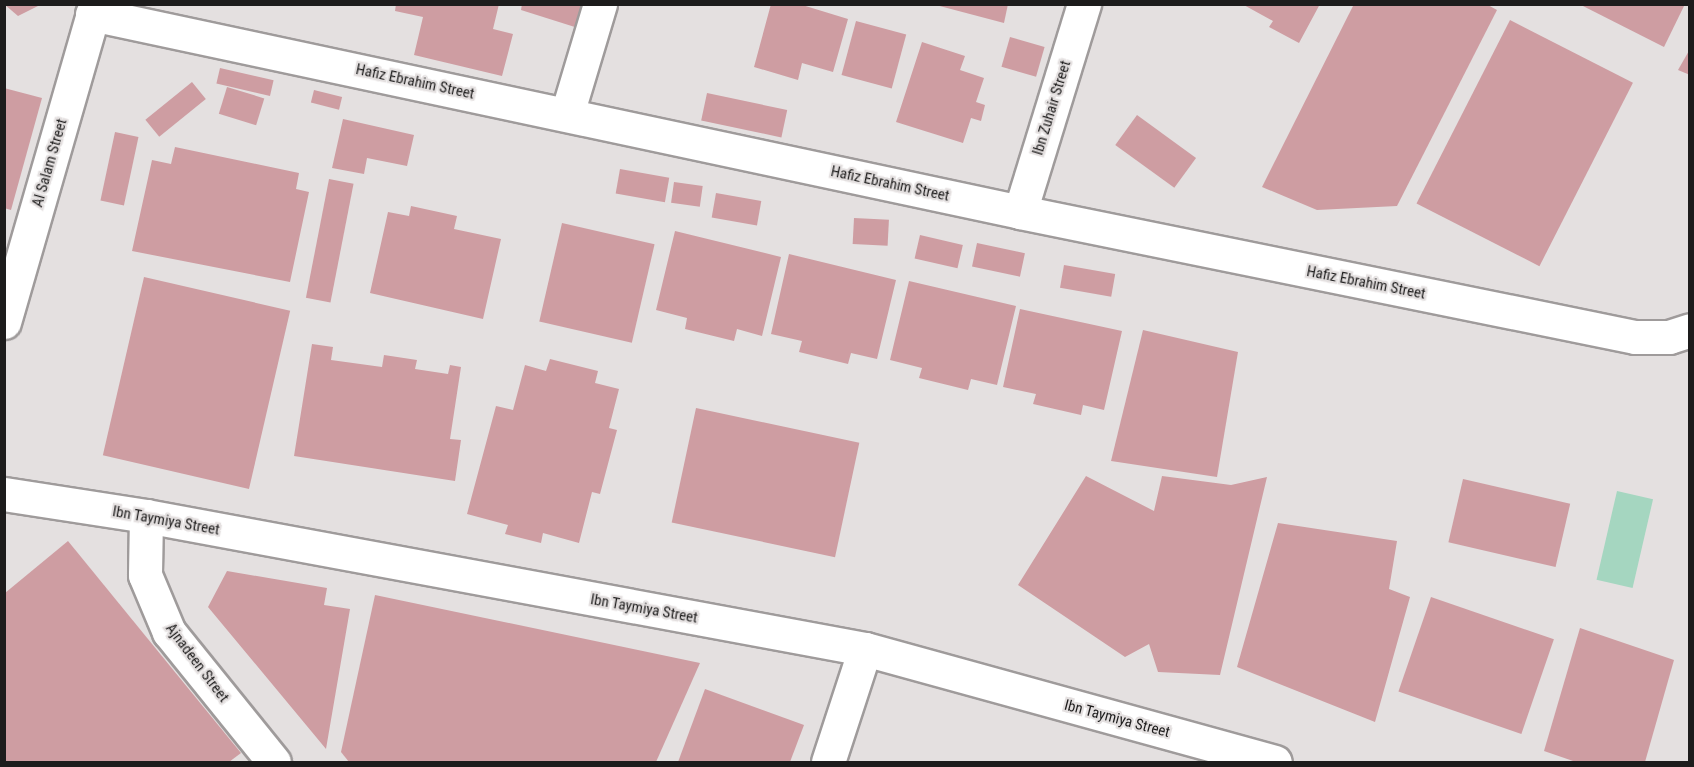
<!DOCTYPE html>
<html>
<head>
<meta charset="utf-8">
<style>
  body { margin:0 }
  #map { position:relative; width:1694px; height:767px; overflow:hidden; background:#e4e0e0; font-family:"Roboto Condensed",sans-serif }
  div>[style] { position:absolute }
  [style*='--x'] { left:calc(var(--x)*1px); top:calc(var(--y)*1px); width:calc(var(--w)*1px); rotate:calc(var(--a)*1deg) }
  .water>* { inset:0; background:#a5d6c0; transform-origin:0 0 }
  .building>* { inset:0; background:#ce9da2; transform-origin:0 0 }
  .roads { filter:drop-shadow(2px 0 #9f9b9b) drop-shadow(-2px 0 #9f9b9b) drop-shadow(0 2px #9f9b9b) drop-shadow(0 -2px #9f9b9b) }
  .street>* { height:33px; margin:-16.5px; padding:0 16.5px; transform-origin:16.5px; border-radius:16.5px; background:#fff }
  span { translate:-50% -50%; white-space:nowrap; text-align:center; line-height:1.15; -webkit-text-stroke:4.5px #e4e0e0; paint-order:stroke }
  .street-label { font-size:15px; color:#1d1c1c }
  .frame { position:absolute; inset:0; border:6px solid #1d1c1c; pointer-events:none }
</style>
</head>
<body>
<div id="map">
  <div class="water">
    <div style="left:1617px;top:491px;width:37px;height:91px;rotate:13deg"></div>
  </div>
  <div class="building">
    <div style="clip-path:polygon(4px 4px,42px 4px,18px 16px)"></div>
    <div style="clip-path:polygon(396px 4px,499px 4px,493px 29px,513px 34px,502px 76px,414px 55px,423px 17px,395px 11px)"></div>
    <div style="clip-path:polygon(522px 4px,585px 4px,578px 28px,521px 10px)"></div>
    <div style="clip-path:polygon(771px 4px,799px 4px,848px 19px,833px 72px,802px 63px,798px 80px,754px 67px)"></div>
    <div style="clip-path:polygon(932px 4px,1008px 4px,1004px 23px)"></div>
    <div style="clip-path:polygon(1242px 4px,1320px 4px,1299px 43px,1269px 27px,1273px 21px)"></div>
    <div style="clip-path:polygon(1354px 4px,1486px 4px,1497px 10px,1397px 206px,1317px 210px,1262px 187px)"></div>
    <div style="clip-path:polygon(1579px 4px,1685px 4px,1664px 47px)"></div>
    <div style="left:1510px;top:20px;width:138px;height:206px;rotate:27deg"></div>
    <div style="left:856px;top:21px;width:52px;height:56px;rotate:15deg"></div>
    <div style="left:1010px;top:37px;width:36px;height:31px;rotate:16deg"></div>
    <div style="clip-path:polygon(922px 42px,965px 56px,960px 70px,984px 78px,976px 102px,985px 105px,981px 121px,971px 118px,963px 143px,896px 122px)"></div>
    <div style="clip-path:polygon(1690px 49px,1690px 75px,1678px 70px)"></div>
    <div style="left:220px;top:68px;width:55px;height:16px;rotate:13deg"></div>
    <div style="left:192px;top:82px;width:22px;height:60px;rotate:51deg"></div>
    <div style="left:227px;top:87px;width:39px;height:28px;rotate:17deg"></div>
    <div style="clip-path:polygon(4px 88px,42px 98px,11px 210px,4px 208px)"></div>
    <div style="left:314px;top:90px;width:29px;height:13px;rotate:14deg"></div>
    <div style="left:707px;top:93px;width:82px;height:28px;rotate:12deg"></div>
    <div style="left:1137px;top:115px;width:73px;height:37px;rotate:36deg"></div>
    <div style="clip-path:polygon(343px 119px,414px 135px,407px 166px,367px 158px,364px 174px,332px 168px)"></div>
    <div style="left:115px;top:132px;width:24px;height:70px;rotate:12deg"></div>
    <div style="clip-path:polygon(175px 147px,299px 173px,296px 189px,309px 192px,290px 282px,132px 251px,152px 160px,171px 164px)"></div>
    <div style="left:620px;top:169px;width:50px;height:25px;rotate:10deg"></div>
    <div style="left:329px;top:179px;width:25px;height:121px;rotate:11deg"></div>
    <div style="left:674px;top:182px;width:29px;height:21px;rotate:8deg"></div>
    <div style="left:716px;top:193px;width:46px;height:25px;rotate:10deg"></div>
    <div style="clip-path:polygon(411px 206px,457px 216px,454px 229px,501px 239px,483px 319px,370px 293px,388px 212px,409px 216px)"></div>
    <div style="left:854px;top:218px;width:35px;height:26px;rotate:3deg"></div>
    <div style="left:562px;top:223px;width:95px;height:101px;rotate:13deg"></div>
    <div style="clip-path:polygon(675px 231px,781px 257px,762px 336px,737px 329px,734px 341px,685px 329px,687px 318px,656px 310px)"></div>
    <div style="left:920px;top:235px;width:44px;height:24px;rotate:13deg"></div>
    <div style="left:977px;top:243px;width:49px;height:24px;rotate:12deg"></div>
    <div style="clip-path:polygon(789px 254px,896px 280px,877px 359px,851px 353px,848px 364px,799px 352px,802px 341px,771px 334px)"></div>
    <div style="left:1064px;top:265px;width:52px;height:23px;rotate:10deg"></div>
    <div style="left:144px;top:277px;width:150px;height:183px;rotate:13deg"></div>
    <div style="clip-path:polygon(909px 281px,1016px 306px,997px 385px,971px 379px,968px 390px,919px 378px,922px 368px,890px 360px)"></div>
    <div style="clip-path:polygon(1020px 309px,1122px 331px,1104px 410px,1083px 405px,1081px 415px,1033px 404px,1036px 394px,1003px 387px)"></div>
    <div style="clip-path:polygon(1143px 330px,1238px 352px,1217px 477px,1111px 461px)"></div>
    <div style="clip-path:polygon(312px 344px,333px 347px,331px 360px,382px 367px,384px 355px,417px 360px,415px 369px,448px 374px,450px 365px,461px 367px,450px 439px,461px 440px,455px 481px,294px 456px)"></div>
    <div style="clip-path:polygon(550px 359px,598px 371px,595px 383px,619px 389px,609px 428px,617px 430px,600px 494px,592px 492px,579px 543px,543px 533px,541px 543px,505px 534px,508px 525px,467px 514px,496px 406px,513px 410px,525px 365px,546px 371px)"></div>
    <div style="left:696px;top:408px;width:167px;height:117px;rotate:12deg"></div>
    <div style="clip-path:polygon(1086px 476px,1154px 511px,1162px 476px,1231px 485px,1267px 477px,1220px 675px,1158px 672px,1149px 644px,1125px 657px,1018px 585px)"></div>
    <div style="left:1463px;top:479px;width:110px;height:65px;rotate:13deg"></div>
    <div style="clip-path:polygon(1278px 523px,1397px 541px,1389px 589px,1410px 597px,1375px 722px,1237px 667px)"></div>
    <div style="clip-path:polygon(68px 541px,241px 753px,229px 762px,5px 762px,5px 593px)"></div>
    <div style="clip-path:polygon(227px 571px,327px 588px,324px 605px,350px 609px,326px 749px,208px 607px)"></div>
    <div style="clip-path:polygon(375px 595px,700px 663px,656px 762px,349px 762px,341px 752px)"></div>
    <div style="left:1431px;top:597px;width:130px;height:100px;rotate:19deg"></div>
    <div style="clip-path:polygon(1580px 628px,1674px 660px,1645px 762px,1576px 762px,1544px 751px)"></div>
    <div style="clip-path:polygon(705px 689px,804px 725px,790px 762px,678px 762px)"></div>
  </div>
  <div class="roads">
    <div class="street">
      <div style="--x:92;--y:14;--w:949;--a:12.04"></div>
      <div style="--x:1020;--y:212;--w:628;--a:11.49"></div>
      <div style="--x:1635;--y:337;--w:34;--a:0"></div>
      <div style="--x:1669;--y:337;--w:22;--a:-18"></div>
      <div style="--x:567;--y:114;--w:115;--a:-73.3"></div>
      <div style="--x:1020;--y:212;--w:218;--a:-72.9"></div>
      <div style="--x:4;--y:322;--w:331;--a:-73.9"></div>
      <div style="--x:4;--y:494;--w:144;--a:8.8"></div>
      <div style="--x:146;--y:516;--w:731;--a:10.48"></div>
      <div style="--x:865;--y:649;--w:425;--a:15.4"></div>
      <div style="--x:146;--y:516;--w:59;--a:91"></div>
      <div style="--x:145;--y:575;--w:62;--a:67.2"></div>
      <div style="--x:169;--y:632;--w:167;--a:51.1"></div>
      <div style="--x:828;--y:762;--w:119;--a:-71.9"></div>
    </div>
  </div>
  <div class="street-label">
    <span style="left:415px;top:82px;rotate:12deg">Hafiz Ebrahim Street</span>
    <span style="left:1052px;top:108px;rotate:-73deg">Ibn Zuhair Street</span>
    <span style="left:50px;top:163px;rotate:-74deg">Al Salam Street</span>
    <span style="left:890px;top:184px;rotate:12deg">Hafiz Ebrahim Street</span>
    <span style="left:1366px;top:283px;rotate:11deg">Hafiz Ebrahim Street</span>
    <span style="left:166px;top:521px;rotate:10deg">Ibn Taymiya Street</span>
    <span style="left:644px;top:609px;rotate:10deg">Ibn Taymiya Street</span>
    <span style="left:197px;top:663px;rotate:53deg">Ajnadeen Street</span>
    <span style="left:1117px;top:719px;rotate:15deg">Ibn Taymiya Street</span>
  </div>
  <div class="frame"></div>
</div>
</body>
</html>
